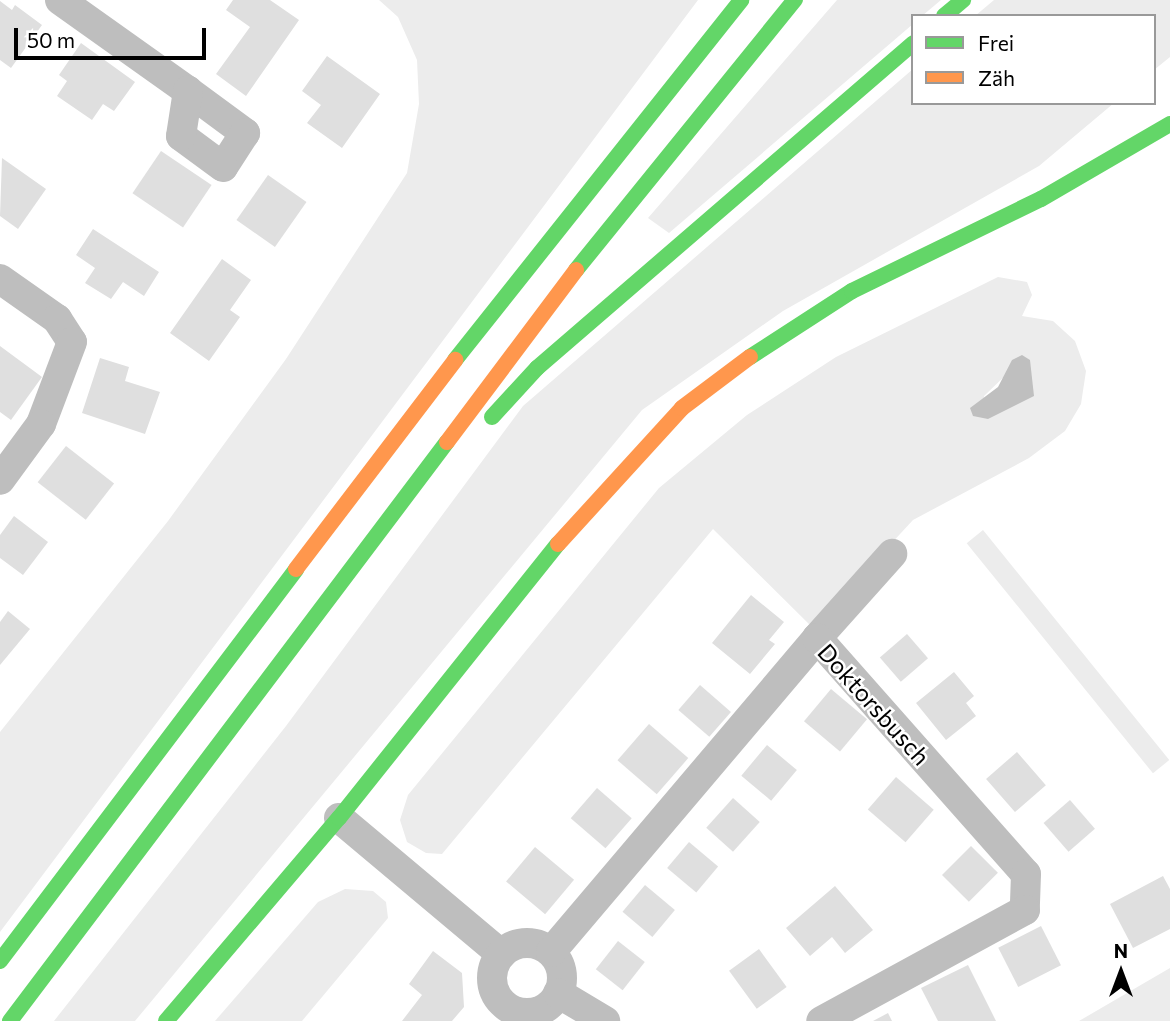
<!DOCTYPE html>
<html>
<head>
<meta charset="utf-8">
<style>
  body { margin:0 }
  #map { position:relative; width:1170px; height:1021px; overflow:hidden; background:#fff; font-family:Commissioner,sans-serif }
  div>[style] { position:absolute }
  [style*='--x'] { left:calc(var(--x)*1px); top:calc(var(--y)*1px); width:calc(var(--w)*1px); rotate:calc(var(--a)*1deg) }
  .green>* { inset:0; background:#ececec; transform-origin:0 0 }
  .water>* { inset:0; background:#bfbfbf }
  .building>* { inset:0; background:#dfdfdf; transform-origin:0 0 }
  .street>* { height:30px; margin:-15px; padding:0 15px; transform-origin:15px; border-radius:15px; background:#bebebe }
  .street>.ring { margin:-15px; padding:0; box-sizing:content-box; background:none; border:30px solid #bebebe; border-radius:50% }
  .fast>* { height:16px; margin:-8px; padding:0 8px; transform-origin:8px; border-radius:8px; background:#63d668 }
  .slow>* { height:16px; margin:-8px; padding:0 8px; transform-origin:8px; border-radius:8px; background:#ff974d }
  span { translate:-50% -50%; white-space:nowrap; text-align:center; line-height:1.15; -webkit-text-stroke:5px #fff; paint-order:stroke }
  .street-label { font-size:24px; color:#000 }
  .legend { position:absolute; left:911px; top:14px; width:245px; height:91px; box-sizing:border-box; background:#fff; border:2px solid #999; margin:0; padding:9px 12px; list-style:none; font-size:21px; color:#000 }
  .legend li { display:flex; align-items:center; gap:14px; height:35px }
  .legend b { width:35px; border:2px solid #999 }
  .north { position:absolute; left:1086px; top:937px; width:70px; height:70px; -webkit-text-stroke:5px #fff; paint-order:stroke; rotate:0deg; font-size:19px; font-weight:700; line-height:28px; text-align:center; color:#000 }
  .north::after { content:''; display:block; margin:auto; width:24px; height:32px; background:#000; clip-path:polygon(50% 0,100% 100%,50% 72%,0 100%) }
  .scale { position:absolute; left:14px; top:28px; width:192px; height:32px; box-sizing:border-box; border:4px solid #000; border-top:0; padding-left:9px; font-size:21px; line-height:24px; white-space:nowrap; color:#000; -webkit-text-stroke:5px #fff; paint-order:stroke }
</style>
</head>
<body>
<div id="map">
  <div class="green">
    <div style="clip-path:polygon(379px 0,698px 0,0 932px,0 732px,168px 521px,286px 359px,407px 173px,419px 104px,417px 60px,398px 17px)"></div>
    <div style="clip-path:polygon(837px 0,941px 0,922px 16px,913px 16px,913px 24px,669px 233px,648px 218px)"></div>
    <div style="clip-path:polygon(994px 0,1170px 0,1170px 57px,1154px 70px,1154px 16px,975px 16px)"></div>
    <div style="clip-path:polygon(913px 69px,913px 103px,1114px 103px,1039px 166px,783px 311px,642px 410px,135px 1021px,54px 1021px,286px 726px,523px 406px)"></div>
    <div style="clip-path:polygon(evenodd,998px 277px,1027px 282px,1032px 295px,1022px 316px,1053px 321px,1075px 341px,1086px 371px,1081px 404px,1065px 431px,1029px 458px,913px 520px,813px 628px,713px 529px,442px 854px,426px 853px,407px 842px,400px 820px,408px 795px,659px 488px,747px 415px,836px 357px,998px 277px,1009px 372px,988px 419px,984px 396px,1009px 372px)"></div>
    <div style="left:983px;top:530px;width:296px;height:21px;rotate:51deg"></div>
    <div style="clip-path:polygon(345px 889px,373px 891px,386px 902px,388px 918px,302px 1021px,215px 1021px,318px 902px)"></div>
    <div style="clip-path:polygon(1170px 968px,1170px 1021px,1079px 1021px)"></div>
  </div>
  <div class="water">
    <div style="clip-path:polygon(1022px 355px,1030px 360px,1034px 396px,988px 419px,973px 416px,970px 408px,998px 387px,1012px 360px)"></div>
  </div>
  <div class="building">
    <div style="clip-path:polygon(233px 0,270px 0,299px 20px,246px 96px,216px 74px,250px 27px,226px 10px)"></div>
    <div style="clip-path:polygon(0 1px,12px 10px,15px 5px,42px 25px,11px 68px,0 60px)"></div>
    <div style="clip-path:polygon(81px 43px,135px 82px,114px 111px,103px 104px,92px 120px,57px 96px,67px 81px,59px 75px)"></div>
    <div style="clip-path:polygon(327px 56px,380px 94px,342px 148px,307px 123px,321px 105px,302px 91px)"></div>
    <div style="left:161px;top:151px;width:61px;height:51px;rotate:34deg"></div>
    <div style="clip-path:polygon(2px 158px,46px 189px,18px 229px,0 216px)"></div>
    <div style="left:268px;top:175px;width:47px;height:55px;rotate:35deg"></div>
    <div style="clip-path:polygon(93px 229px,159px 272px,144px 296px,123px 282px,111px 299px,85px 283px,95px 268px,76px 255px)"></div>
    <div style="clip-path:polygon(222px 259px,251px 280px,230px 310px,240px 317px,209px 361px,170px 333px)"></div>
    <div style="clip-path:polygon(0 346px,42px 377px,11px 420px,0 412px)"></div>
    <div style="clip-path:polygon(100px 358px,129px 367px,125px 381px,160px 392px,145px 434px,82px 413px)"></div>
    <div style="left:66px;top:446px;width:61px;height:46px;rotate:38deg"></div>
    <div style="clip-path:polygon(14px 516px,48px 542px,23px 575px,0 558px,0 535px)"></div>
    <div style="clip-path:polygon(751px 595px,784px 622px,769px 640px,775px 644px,750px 674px,712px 643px)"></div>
    <div style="clip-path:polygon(8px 611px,30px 629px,0 665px,0 622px)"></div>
    <div style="left:907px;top:634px;width:32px;height:36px;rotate:49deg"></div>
    <div style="clip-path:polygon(954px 672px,974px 696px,966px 703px,976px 716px,946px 740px,916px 703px)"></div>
    <div style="left:700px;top:685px;width:41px;height:33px;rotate:41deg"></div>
    <div style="left:831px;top:689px;width:47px;height:42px;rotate:40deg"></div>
    <div style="left:649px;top:724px;width:52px;height:48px;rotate:41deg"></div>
    <div style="left:767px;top:745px;width:39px;height:40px;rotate:40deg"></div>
    <div style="left:1017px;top:752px;width:44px;height:41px;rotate:49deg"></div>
    <div style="left:896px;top:777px;width:50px;height:43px;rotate:41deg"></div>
    <div style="left:597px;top:788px;width:46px;height:40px;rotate:41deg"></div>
    <div style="left:733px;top:798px;width:36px;height:40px;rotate:42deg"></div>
    <div style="left:1070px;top:800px;width:38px;height:35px;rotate:49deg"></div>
    <div style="left:689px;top:842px;width:38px;height:34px;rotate:40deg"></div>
    <div style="left:971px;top:846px;width:38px;height:41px;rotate:45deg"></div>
    <div style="left:535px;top:847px;width:51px;height:45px;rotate:40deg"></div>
    <div style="clip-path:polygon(1163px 876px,1170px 889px,1170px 929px,1133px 948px,1110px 904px)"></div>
    <div style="left:645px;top:885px;width:39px;height:35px;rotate:40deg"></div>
    <div style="clip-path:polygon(835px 886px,873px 930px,845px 953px,832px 937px,810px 956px,786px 928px)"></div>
    <div style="left:1041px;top:926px;width:44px;height:48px;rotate:63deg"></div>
    <div style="left:618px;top:941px;width:34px;height:36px;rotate:38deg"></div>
    <div style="left:759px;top:949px;width:47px;height:37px;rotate:54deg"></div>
    <div style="clip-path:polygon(433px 951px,462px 973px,464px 1007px,452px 1021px,402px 1021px,422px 995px,409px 984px)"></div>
    <div style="clip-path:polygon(968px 965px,996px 1021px,938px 1021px,921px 988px)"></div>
    <div style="clip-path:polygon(888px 1013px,892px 1021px,873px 1021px)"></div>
  </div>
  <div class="street">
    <div style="--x:60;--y:0;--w:157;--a:35.4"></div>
    <div style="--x:188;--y:91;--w:71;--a:36.4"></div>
    <div style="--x:245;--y:133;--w:40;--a:122.9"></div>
    <div style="--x:223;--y:167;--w:52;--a:-143.6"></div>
    <div style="--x:181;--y:136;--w:46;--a:-81.2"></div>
    <div style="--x:0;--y:279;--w:70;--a:35.1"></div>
    <div style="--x:57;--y:319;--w:27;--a:57"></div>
    <div style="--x:72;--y:342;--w:88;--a:110.7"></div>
    <div style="--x:41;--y:424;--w:69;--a:126.2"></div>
    <div style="--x:817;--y:638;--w:113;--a:-48.2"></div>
    <div style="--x:339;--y:818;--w:212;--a:40"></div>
    <div class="ring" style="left:492px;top:943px;width:40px;height:40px"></div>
    <div style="--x:551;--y:952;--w:412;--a:-49.7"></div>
    <div style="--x:817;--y:638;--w:315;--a:48.5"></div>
    <div style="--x:1026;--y:874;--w:36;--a:92"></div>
    <div style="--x:1025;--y:910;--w:232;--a:151.4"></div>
    <div style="--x:558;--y:993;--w:55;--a:30.8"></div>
  </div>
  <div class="fast">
    <div style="--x:944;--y:16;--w:25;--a:-40"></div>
    <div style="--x:576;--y:270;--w:348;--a:-51"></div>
    <div style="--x:750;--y:357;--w:121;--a:-32.9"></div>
    <div style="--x:852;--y:291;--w:210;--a:-26"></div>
    <div style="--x:1041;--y:199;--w:149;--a:-30.2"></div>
    <div style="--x:455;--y:360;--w:460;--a:-51.5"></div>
    <div style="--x:492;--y:417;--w:67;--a:-47.4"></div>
    <div style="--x:537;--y:368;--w:497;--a:-40.8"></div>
    <div style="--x:0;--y:961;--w:491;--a:-52.9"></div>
    <div style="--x:10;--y:1021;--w:725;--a:-52.96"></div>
    <div style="--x:166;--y:1021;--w:267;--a:-49.6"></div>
    <div style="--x:339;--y:818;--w:351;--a:-51.4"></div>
  </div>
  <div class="slow">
    <div style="--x:447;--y:442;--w:215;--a:-53.1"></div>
    <div style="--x:558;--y:544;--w:184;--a:-47.6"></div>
    <div style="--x:682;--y:408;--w:85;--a:-36.9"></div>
    <div style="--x:296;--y:569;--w:263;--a:-52.7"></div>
  </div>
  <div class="street-label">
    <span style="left:874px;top:704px;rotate:48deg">Doktorsbusch</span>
  </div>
  <ul class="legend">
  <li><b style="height:9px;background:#63d668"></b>Frei</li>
  <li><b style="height:9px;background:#ff974d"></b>Zäh</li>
  </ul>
  <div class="north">N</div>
  <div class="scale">50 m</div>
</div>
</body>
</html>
